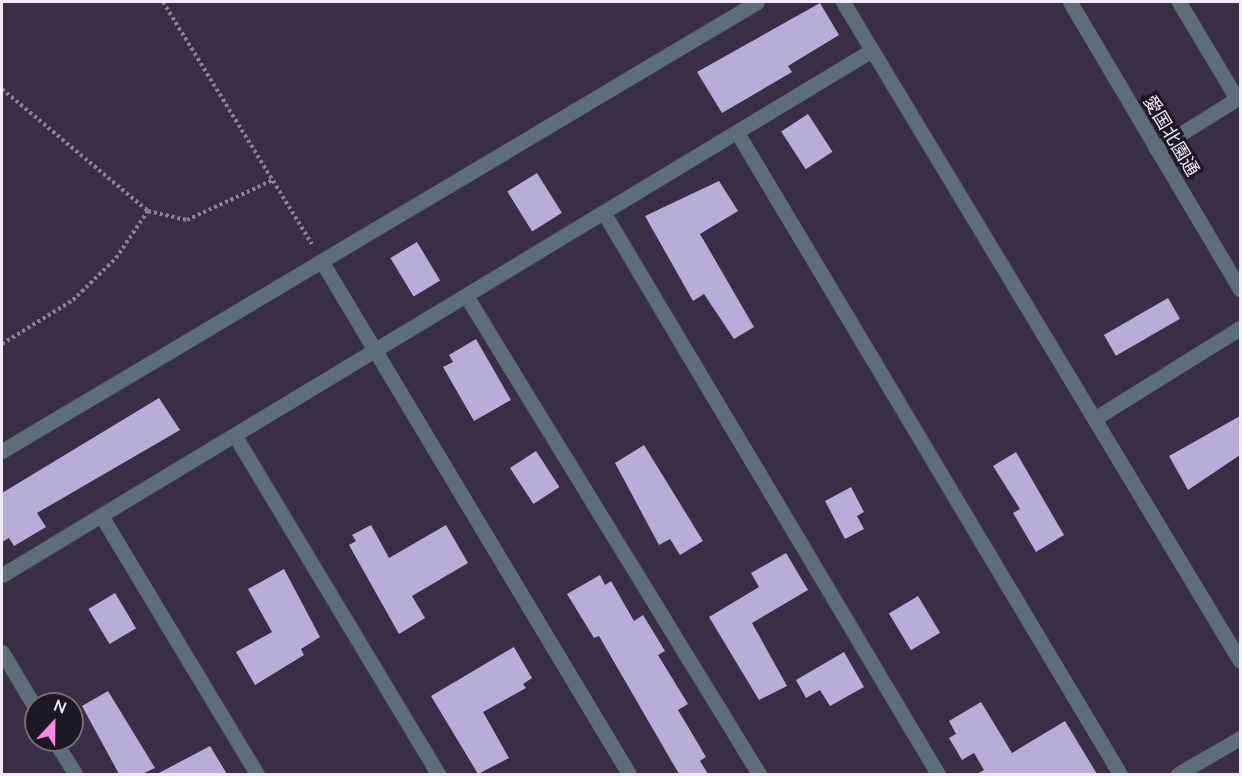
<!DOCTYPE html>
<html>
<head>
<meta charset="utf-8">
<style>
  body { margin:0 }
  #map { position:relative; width:1242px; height:776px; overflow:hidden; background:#382e46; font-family:"Nunito Sans","Noto Sans JP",sans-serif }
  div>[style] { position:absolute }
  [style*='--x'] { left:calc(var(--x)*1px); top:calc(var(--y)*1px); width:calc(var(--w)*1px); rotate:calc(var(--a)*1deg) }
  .building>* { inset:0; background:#b7add9; transform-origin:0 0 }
  .path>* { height:4px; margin-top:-2px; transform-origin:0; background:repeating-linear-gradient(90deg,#8b8297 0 3px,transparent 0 6px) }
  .minor>* { height:15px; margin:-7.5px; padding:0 7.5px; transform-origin:7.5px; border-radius:7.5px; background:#5d6d7a }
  span { translate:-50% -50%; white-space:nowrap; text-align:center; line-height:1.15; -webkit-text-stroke:6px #1d1923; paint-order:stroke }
  .street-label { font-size:18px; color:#f1ebfb }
  .frame { position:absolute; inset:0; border:3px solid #f1ebfb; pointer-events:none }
  .north { position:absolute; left:24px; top:692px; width:60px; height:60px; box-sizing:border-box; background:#1d1923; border:2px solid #726d79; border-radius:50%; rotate:22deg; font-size:16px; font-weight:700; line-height:24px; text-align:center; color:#f1ebfb }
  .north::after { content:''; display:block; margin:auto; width:21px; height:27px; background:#fd86e2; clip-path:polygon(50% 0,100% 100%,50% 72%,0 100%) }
</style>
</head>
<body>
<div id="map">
  <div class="building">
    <div style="clip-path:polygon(820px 3px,839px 35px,788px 66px,792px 72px,722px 113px,697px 72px)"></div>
    <div style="left:808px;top:114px;width:45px;height:32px;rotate:57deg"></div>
    <div style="left:537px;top:173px;width:47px;height:35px;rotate:58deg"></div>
    <div style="clip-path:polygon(719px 181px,738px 211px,700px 234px,754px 327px,734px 339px,704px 294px,693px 301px,645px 216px)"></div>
    <div style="left:417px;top:242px;width:45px;height:31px;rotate:59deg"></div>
    <div style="left:1168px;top:298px;width:24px;height:74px;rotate:60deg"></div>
    <div style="clip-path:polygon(476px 339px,511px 400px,474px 421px,443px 367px,453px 362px,449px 355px)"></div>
    <div style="clip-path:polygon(159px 398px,180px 430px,37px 513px,46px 527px,14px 546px,9px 538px,2px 542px,2px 493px)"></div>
    <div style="clip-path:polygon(1240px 416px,1240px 455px,1188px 490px,1169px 456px)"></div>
    <div style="clip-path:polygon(644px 445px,703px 541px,680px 555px,670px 539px,659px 545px,615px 463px)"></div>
    <div style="left:536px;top:451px;width:43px;height:31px;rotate:57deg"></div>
    <div style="clip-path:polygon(1016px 452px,1064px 535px,1036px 552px,1013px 513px,1020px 509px,993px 466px)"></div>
    <div style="clip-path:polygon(851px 487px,864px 512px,857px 516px,864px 529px,845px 539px,825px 501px)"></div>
    <div style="clip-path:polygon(371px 525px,389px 558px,446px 525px,468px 563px,412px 596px,425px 618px,399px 634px,349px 545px,356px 541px,352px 535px)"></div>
    <div style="clip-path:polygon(786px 553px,808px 590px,752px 623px,787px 686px,759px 700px,709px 617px,759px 587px,751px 573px)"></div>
    <div style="clip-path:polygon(284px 569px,320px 637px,301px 649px,304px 655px,255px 685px,236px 652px,272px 632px,248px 589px)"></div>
    <div style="clip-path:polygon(600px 575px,605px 585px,611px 581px,634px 621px,643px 615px,665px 651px,658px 655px,688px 704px,678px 710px,706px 757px,700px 761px,708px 774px,679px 774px,599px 636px,594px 638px,567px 594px)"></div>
    <div style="left:115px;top:593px;width:41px;height:31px;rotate:59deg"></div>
    <div style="left:918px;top:596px;width:43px;height:34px;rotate:59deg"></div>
    <div style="clip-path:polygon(514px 647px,532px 678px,523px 684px,526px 688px,483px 712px,509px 758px,478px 774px,431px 696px)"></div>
    <div style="clip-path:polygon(844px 652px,864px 687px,830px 706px,820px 690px,806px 698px,796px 680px)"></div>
    <div style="clip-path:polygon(108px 691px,155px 768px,142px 774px,119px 774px,82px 706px)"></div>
    <div style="clip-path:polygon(981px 702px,1012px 753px,1065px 721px,1097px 774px,977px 774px,984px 770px,974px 753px,962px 760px,949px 738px,956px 734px,949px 721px)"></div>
    <div style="clip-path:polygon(210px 746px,227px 774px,157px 774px)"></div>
  </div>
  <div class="path">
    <div style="--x:163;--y:2;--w:284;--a:58.4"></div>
    <div style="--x:2;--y:89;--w:190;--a:39.9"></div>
    <div style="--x:148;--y:211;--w:40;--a:13"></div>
    <div style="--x:187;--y:220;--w:95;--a:-24.9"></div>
    <div style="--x:2;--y:344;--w:84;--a:-31.8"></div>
    <div style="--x:73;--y:300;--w:60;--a:-44.3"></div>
    <div style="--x:116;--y:258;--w:57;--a:-55.8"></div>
  </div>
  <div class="minor">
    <div style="--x:843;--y:2;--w:769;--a:58.93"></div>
    <div style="--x:1070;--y:2;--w:334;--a:59.4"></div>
    <div style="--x:1179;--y:2;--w:113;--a:59.1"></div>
    <div style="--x:738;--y:134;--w:745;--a:59.17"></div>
    <div style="--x:1156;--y:149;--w:99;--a:-31.8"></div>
    <div style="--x:605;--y:215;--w:651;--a:59.22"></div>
    <div style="--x:322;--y:262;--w:597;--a:59.05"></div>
    <div style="--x:468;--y:299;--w:557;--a:58.51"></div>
    <div style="--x:1097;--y:417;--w:168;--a:-31.9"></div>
    <div style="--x:235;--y:436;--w:394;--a:59"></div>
    <div style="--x:2;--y:451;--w:878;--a:-30.74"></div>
    <div style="--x:102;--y:517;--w:300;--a:58.9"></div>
    <div style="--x:2;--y:575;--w:1016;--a:-31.11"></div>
    <div style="--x:2;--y:652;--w:66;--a:59.2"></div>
    <div style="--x:54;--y:740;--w:40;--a:58"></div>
    <div style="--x:1178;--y:774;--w:72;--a:-30.1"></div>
  </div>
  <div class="street-label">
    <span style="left:1171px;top:136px;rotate:59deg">愛国北園通</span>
  </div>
  <div class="frame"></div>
  <div class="north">N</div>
</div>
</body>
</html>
